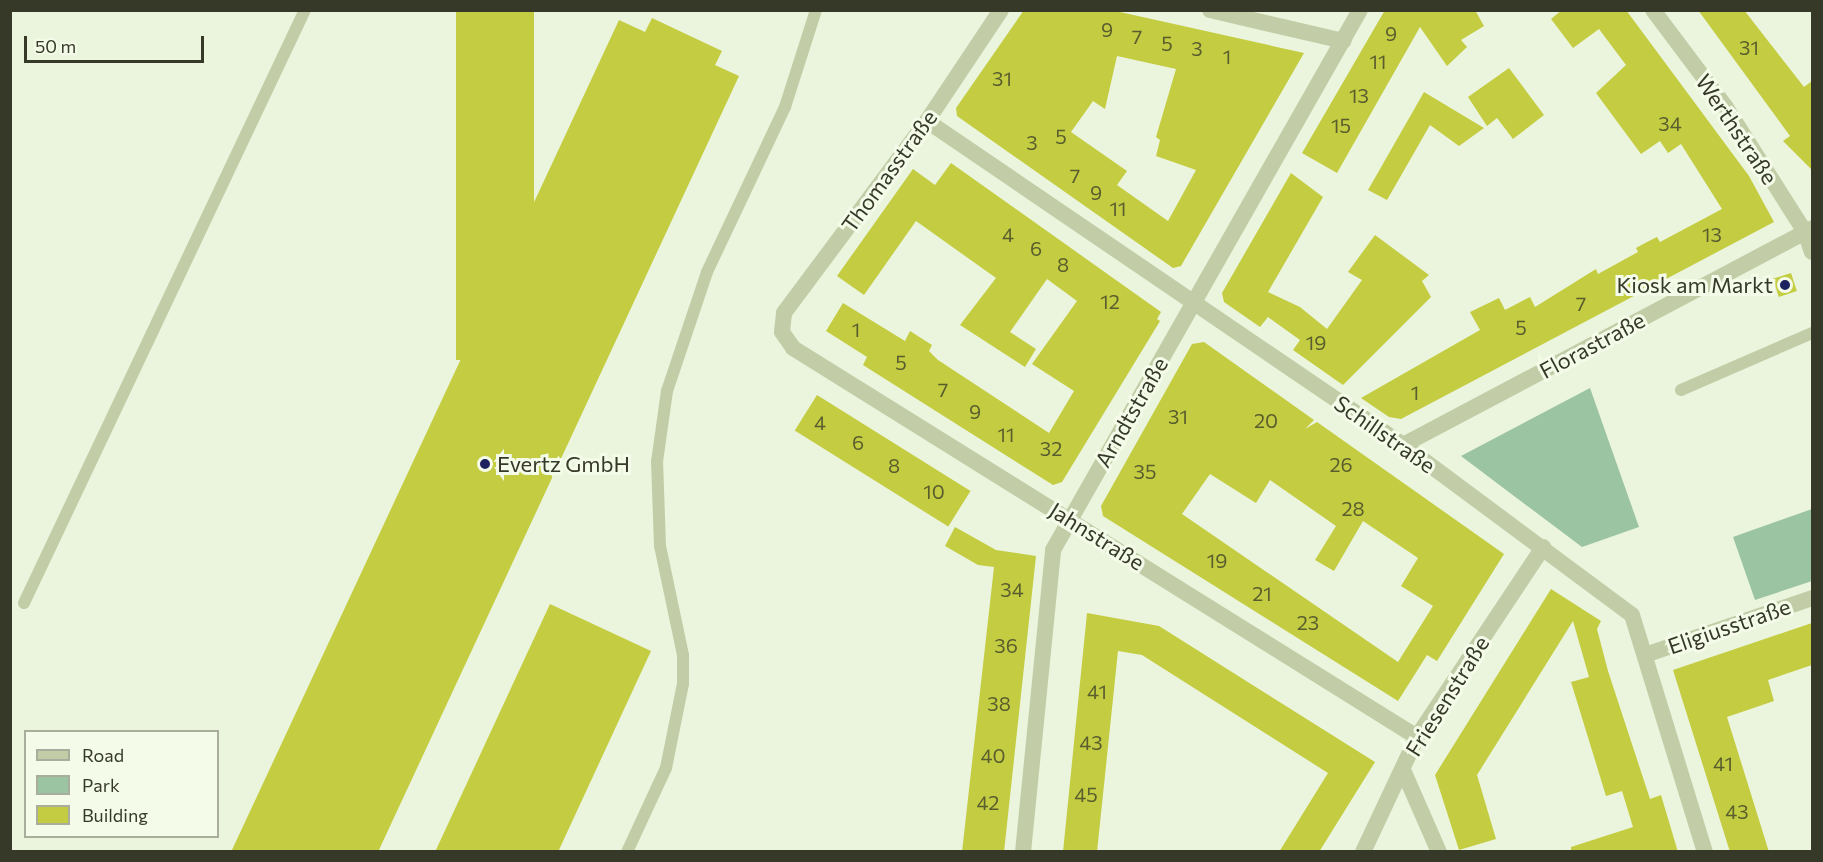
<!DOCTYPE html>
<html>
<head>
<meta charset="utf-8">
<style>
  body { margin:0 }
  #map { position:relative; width:1823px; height:862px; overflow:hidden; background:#ebf4dc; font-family:Commissioner,sans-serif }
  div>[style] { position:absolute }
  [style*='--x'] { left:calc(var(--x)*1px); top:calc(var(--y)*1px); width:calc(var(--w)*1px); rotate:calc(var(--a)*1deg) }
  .green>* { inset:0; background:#9bc4a2 }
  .building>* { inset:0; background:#c4cd41; transform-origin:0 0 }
  .service>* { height:12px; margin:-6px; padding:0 6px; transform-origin:6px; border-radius:6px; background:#c2cda7 }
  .minor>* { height:16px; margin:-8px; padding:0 8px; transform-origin:8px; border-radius:8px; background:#c2cda7 }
  .tertiary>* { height:16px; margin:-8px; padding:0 8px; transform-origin:8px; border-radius:8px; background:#c2cda7 }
  .dots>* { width:16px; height:16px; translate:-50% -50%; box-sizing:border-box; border:3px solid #f4fbe9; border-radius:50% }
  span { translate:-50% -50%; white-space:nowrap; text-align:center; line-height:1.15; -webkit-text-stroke:6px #f4fbe9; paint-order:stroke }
  .number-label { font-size:20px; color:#5a5e2e }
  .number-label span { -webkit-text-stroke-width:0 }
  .street-label { font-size:22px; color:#373928 }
  .poi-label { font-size:22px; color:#373928 }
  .right { translate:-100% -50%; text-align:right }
  .left { translate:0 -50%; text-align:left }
  .frame { position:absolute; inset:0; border:12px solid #373928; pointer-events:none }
  .legend { position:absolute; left:24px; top:730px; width:195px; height:108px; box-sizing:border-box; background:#f4fbe9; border:2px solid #a8ad9c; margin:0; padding:8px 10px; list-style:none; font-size:18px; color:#373928 }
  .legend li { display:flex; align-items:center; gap:12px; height:30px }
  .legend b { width:30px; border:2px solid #a8ad9c }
  .scale { position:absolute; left:24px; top:36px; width:180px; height:27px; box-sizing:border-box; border:3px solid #373928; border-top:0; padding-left:8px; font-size:18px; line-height:21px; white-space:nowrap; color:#373928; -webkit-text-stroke:4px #f4fbe9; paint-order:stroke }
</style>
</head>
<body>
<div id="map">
  <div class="green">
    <div style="clip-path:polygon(1590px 388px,1639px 527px,1582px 547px,1461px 456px)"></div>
    <div style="clip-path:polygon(1812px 509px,1812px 581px,1755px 600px,1733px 537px)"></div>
  </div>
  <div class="building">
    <div style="left:456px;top:10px;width:78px;height:350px"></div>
    <div style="clip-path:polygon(evenodd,1024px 10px,1111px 10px,1304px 53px,1181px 266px,1173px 268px,957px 116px,956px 108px,1024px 10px,1117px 56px,1176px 69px,1156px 137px,1160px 140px,1156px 156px,1196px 170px,1168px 221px,1117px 185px,1127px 171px,1071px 132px,1093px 101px,1105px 109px,1117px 56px)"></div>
    <div style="clip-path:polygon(1385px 10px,1475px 10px,1484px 26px,1461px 40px,1467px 47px,1447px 66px,1420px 27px,1337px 173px,1302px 153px)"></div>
    <div style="clip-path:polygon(1562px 10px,1626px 10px,1749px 176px,1774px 222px,1401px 419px,1389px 417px,1361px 398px,1480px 330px,1470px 312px,1499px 298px,1505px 310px,1530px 297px,1535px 307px,1596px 269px,1598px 274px,1638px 252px,1636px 248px,1647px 242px,1657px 237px,1660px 242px,1722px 209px,1681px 144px,1668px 153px,1660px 141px,1641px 154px,1596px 93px,1626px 65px,1599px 29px,1573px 48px,1551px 19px)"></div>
    <div style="clip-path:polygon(1698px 10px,1744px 10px,1804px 87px,1812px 81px,1812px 170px,1783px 141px,1790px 136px)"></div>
    <div style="clip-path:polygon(652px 18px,722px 51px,715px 65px,739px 76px,378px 852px,231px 852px,619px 20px,645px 32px)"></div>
    <div style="clip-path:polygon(1509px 68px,1544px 115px,1513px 139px,1497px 118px,1487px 126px,1468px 97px)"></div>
    <div style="clip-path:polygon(1424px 92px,1484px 128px,1459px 146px,1430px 125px,1387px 200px,1368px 190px)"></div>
    <div style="clip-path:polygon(951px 163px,1161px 312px,1157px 319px,1160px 321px,1062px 482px,1053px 485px,863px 365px,867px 357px,826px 331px,843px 303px,905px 341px,910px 331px,932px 345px,929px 351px,938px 360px,1049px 433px,1074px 391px,1032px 364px,1077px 301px,1047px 279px,1010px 332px,1036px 349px,1025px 367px,960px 325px,996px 278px,916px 221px,864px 295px,837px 276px,913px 169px,935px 185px)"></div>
    <div style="clip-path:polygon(1291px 173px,1323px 197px,1268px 292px,1300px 307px,1327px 329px,1362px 280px,1348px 272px,1375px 235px,1429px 275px,1422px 281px,1431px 297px,1343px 385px,1293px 350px,1300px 340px,1268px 317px,1260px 327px,1224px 302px,1222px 293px)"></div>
    <div style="left:1791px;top:273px;width:19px;height:19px;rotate:72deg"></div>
    <div style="clip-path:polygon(evenodd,1204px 342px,1314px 420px,1305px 429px,1317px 422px,1504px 554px,1437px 661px,1427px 655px,1398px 701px,1103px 516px,1101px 506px,1192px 344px,1204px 342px,1210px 474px,1256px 503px,1270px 480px,1336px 526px,1315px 560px,1334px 571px,1363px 521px,1418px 558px,1401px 586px,1433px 606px,1398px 662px,1182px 514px,1210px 474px)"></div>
    <div style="left:817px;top:395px;width:181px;height:42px;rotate:32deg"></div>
    <div style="clip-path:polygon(955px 527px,996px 550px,1036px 556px,1004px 852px,962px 852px,994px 567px,978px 565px,945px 546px)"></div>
    <div style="clip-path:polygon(1551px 589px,1601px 621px,1597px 629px,1608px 671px,1650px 799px,1661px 795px,1678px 852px,1571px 852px,1571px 847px,1633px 827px,1622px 791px,1606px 796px,1571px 682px,1589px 677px,1573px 621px,1477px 775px,1496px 839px,1459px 850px,1435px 775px)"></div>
    <div style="clip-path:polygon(550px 604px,651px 651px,558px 852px,435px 852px)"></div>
    <div style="clip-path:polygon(1087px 613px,1159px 626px,1375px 762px,1319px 852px,1279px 852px,1328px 773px,1142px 655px,1118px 651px,1097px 852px,1063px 852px)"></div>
    <div style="clip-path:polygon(1812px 623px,1812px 665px,1768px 680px,1774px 701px,1727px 717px,1769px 852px,1730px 852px,1673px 670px)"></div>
  </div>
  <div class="service">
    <div style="--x:1681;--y:390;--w:143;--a:-23.5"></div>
    <div style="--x:24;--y:603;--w:656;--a:-64.65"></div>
    <div style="--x:627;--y:852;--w:93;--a:-65.1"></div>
    <div style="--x:666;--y:768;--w:86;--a:-78.6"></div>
    <div style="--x:683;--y:684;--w:29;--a:-90"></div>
    <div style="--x:683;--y:655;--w:111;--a:-101.9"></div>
    <div style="--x:660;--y:546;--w:84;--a:-92"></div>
    <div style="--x:657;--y:462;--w:72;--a:-82"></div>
    <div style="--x:667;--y:391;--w:126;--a:-71.4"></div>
    <div style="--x:707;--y:272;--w:183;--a:-64.7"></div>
    <div style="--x:785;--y:107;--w:102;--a:-72.3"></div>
  </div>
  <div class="minor">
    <div style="--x:1001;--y:10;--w:133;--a:123.7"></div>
    <div style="--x:927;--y:121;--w:239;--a:126.7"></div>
    <div style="--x:784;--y:313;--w:19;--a:96"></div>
    <div style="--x:782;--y:332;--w:19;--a:55"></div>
    <div style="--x:793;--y:348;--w:735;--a:31.94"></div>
    <div style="--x:1210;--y:10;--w:137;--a:13.1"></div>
    <div style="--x:1653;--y:10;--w:120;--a:53.1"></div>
    <div style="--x:1725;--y:106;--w:149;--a:57.6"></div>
    <div style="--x:1805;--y:232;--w:21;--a:71"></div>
    <div style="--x:927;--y:121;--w:576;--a:34.24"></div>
    <div style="--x:1403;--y:445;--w:285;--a:36.6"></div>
    <div style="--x:1632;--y:615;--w:248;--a:72.9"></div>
    <div style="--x:1403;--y:445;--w:463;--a:-27.9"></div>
    <div style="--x:1645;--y:655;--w:176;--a:-18.8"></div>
    <div style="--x:1403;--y:770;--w:90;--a:66.3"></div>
    <div style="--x:1363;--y:852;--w:127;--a:-64.8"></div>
    <div style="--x:1417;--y:737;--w:228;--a:-56.4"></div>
  </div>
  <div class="tertiary">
    <div style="--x:1023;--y:852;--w:303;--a:-84.3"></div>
    <div style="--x:1053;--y:550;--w:621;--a:-60.38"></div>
  </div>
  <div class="dots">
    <div style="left:1785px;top:285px;background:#1b225d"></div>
    <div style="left:485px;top:464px;background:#1b225d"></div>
  </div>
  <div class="number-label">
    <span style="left:1107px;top:29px">9</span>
    <span style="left:1391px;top:33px">9</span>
    <span style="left:1137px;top:36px">7</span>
    <span style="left:1167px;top:43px">5</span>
    <span style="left:1749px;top:47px">31</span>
    <span style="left:1197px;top:48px">3</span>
    <span style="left:1227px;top:56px">1</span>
    <span style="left:1378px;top:61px">11</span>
    <span style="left:1002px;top:78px">31</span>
    <span style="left:1359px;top:95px">13</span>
    <span style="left:1670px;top:123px">34</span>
    <span style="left:1341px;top:125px">15</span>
    <span style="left:1061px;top:136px">5</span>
    <span style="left:1032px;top:142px">3</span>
    <span style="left:1075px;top:175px">7</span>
    <span style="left:1096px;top:192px">9</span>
    <span style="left:1118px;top:208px">11</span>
    <span style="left:1008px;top:234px">4</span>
    <span style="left:1712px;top:234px">13</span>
    <span style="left:1036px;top:248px">6</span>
    <span style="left:1063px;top:264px">8</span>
    <span style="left:1110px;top:301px">12</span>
    <span style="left:1581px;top:303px">7</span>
    <span style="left:1521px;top:327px">5</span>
    <span style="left:856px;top:329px">1</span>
    <span style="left:1316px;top:342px">19</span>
    <span style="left:901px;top:362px">5</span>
    <span style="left:943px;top:389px">7</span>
    <span style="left:1415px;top:392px">1</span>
    <span style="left:975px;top:411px">9</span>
    <span style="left:1178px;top:416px">31</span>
    <span style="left:1266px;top:420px">20</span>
    <span style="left:820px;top:422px">4</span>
    <span style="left:1006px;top:434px">11</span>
    <span style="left:858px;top:442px">6</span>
    <span style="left:1051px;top:448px">32</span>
    <span style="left:1341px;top:464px">26</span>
    <span style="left:894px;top:465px">8</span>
    <span style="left:1145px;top:471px">35</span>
    <span style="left:934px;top:491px">10</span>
    <span style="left:1353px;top:508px">28</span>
    <span style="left:1217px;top:560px">19</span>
    <span style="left:1012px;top:589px">34</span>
    <span style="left:1262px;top:593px">21</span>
    <span style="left:1308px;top:622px">23</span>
    <span style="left:1006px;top:645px">36</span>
    <span style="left:1097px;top:691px">41</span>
    <span style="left:999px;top:703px">38</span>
    <span style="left:1091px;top:742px">43</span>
    <span style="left:993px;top:755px">40</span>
    <span style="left:1723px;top:763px">41</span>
    <span style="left:1086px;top:794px">45</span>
    <span style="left:988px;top:802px">42</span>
    <span style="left:1737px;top:811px">43</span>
  </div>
  <div class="street-label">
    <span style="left:1737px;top:129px;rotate:56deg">Werthstraße</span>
    <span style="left:889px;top:171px;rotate:-54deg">Thomasstraße</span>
    <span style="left:1592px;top:345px;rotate:-28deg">Florastraße</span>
    <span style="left:1131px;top:412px;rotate:-60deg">Arndtstraße</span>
    <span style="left:1385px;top:434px;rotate:35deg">Schillstraße</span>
    <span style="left:1097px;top:536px;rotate:32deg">Jahnstraße</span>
    <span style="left:1729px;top:626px;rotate:-19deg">Eligiusstraße</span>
    <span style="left:1447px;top:696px;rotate:-58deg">Friesenstraße</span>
  </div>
  <div class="poi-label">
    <span class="right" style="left:1773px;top:285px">Kiosk am Markt</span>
    <span class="left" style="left:497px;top:464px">Evertz GmbH</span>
  </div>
  <div class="frame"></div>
  <ul class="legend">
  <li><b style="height:8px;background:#c2cda7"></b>Road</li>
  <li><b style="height:16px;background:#9bc4a2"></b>Park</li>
  <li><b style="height:16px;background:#c4cd41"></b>Building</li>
  </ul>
  <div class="scale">50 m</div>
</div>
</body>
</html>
